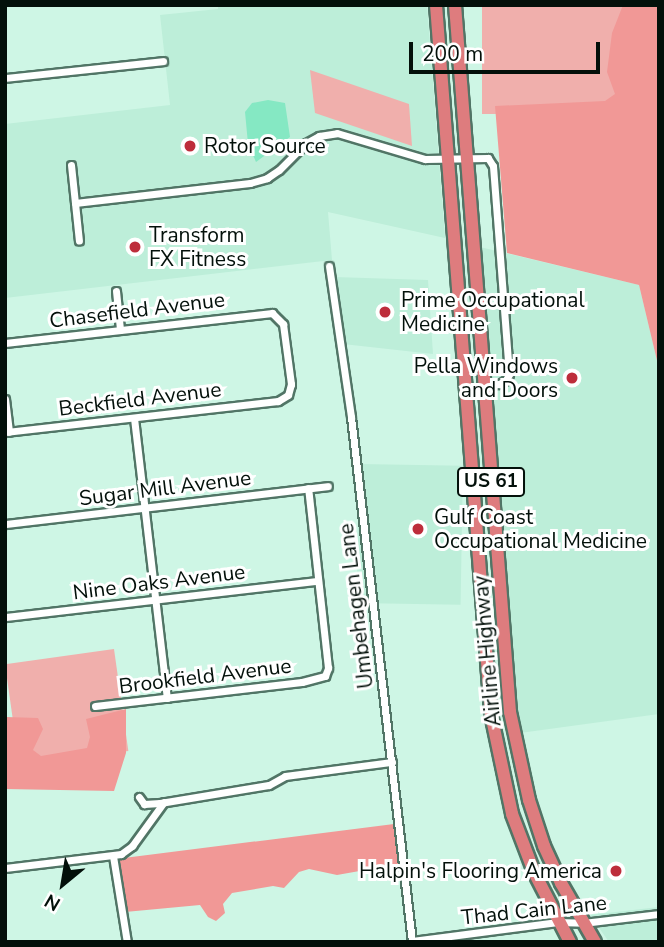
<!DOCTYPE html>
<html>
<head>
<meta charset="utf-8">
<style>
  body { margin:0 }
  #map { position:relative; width:664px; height:947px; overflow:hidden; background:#cef6e5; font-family:"Nunito Sans",sans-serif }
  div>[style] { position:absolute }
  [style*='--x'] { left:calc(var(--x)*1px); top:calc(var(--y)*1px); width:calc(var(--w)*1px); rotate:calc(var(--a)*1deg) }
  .built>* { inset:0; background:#bdeed9; transform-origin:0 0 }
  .green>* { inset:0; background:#f0afac; transform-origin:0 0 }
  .forest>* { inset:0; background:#f19896 }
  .water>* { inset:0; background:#85e8c3 }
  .roads { filter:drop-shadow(2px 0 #517566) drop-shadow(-2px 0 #517566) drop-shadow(0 2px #517566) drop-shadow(0 -2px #517566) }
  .minor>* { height:7px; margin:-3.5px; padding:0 3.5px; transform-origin:3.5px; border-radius:3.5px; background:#fff }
  .trunk>* { height:12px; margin:-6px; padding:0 6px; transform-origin:6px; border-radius:6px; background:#de7c7e }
  .dots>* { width:19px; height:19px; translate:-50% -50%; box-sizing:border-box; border:4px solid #fff; border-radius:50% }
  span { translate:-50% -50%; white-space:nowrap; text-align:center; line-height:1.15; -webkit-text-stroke:6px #fff; paint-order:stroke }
  .shield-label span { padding:2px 5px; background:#fff; border:2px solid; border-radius:5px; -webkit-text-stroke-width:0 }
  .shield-label { font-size:19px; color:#03100a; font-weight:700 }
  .poi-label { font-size:21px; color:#03100a }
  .left { translate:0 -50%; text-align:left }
  .right { translate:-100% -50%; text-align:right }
  .street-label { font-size:21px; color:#03100a }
  .frame { position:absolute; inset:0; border:7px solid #03100a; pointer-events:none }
  .north { position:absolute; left:28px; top:849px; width:70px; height:70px; -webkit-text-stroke:5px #fff; paint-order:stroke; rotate:210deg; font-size:19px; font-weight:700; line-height:28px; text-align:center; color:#03100a }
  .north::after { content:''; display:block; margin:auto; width:24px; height:32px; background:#03100a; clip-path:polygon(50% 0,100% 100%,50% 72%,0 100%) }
  .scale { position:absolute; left:409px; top:42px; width:191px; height:32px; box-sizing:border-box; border:4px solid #03100a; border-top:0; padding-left:9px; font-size:21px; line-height:24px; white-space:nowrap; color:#03100a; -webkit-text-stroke:5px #fff; paint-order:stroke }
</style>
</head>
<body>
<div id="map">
  <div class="built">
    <div style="clip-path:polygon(218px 5px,427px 5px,445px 238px,328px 212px,332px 260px,5px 298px,5px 124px,170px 105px,160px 15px,218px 9px)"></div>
    <div style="clip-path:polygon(480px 247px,639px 285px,659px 369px,659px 714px,520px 733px)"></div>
    <div style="clip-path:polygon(334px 277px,428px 280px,433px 354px,343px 344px)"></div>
    <div style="left:359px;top:464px;width:104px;height:139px;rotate:1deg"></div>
    <div style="clip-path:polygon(659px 907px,659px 942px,609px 942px,590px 915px)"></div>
  </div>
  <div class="green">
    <div style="left:482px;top:5px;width:177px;height:109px"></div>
    <div style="clip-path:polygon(310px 70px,409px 104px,412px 146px,315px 113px)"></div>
    <div style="left:114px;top:649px;width:103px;height:110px;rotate:82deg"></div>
  </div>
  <div class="forest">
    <div style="clip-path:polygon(623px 5px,659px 5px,659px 369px,639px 285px,507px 253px,495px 106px,605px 101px,615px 94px,607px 72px,612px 33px)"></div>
    <div style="clip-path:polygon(126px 709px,126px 753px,114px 791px,5px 789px,5px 712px,6px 717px,38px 718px,43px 729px,33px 750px,41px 756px,87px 748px,90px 737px,86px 719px)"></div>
    <div style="clip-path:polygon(394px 824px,399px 864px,337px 875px,309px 869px,299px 872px,284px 888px,273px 886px,232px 893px,223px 904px,225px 913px,216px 921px,208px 917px,200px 905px,125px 912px,116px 859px)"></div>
  </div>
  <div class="water">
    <div style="clip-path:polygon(268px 100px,285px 103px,290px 137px,256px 162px,248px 144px,245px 112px,252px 103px)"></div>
  </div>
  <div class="roads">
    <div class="minor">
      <div style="--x:5;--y:78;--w:159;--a:-6.1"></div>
      <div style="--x:71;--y:165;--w:76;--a:84"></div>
      <div style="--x:75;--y:203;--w:176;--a:-6.5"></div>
      <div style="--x:250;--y:183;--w:18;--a:-16"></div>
      <div style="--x:267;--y:178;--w:14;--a:-34"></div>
      <div style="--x:279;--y:170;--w:38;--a:-45"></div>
      <div style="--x:306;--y:143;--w:15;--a:-28"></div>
      <div style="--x:319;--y:136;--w:18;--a:-9"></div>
      <div style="--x:337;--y:133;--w:92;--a:16.5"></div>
      <div style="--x:425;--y:159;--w:63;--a:-0.9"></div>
      <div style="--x:488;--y:158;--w:9;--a:58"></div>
      <div style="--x:493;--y:166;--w:209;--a:85.6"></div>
      <div style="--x:509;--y:374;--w:7;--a:117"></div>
      <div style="--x:506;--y:380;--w:8;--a:150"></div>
      <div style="--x:499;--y:384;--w:15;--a:176"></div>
      <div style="--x:329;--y:266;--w:153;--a:81.7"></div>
      <div style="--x:351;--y:417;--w:529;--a:83.37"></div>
      <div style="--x:116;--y:291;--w:39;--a:84"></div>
      <div style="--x:5;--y:343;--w:269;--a:-6.4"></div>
      <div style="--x:272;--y:313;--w:16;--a:45"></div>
      <div style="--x:283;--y:324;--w:61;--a:82.4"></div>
      <div style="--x:291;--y:384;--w:11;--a:105"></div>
      <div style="--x:288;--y:395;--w:12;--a:149"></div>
      <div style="--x:278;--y:401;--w:275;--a:173.5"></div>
      <div style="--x:5;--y:399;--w:33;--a:83"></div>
      <div style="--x:134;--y:418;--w:282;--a:83.3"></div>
      <div style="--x:5;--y:524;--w:325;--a:-6.7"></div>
      <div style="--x:5;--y:617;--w:315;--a:-6.6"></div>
      <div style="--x:95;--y:706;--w:208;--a:-6.6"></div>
      <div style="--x:302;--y:682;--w:24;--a:-15"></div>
      <div style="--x:325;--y:676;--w:9;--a:-69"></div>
      <div style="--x:328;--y:668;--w:181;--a:-96.3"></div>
      <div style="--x:139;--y:797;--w:9;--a:54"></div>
      <div style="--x:144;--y:804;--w:16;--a:-4"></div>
      <div style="--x:160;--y:803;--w:110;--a:-9.4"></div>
      <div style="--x:269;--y:785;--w:18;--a:-29"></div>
      <div style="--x:285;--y:776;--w:108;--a:-7.5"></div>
      <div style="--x:113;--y:856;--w:87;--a:80.8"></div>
      <div style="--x:5;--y:868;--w:117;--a:-6.9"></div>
      <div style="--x:121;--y:854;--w:14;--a:-36"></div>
      <div style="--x:132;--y:846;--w:54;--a:-54"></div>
      <div style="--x:412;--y:941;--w:147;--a:-7.4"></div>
      <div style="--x:558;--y:922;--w:25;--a:2"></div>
      <div style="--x:583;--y:923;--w:77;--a:-6.8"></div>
    </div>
    <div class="trunk">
      <div style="--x:436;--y:5;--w:711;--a:85.56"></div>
      <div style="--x:491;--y:714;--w:102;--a:78.1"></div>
      <div style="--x:512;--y:814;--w:62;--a:69.2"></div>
      <div style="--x:534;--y:872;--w:79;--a:62.8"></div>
      <div style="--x:455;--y:5;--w:709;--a:85.55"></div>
      <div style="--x:510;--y:712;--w:90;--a:77.8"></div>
      <div style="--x:529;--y:800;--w:48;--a:71.9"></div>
      <div style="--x:544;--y:846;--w:41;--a:65.3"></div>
      <div style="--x:561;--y:883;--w:68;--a:60"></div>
    </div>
  </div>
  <div class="dots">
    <div style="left:190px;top:146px;background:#bd2d3b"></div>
    <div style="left:135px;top:247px;background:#bd2d3b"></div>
    <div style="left:385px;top:312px;background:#bd2d3b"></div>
    <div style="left:572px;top:378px;background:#bd2d3b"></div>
    <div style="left:418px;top:529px;background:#bd2d3b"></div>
    <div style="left:616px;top:871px;background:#bd2d3b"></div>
  </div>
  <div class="shield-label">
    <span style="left:491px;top:482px">US 61</span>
  </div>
  <div class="poi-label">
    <span class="left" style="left:204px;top:146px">Rotor Source</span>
    <span class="left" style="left:149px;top:247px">Transform<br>FX Fitness</span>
    <span class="left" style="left:401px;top:312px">Prime Occupational<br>Medicine</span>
    <span class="right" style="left:558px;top:378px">Pella Windows<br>and Doors</span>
    <span class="left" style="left:434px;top:529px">Gulf Coast<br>Occupational Medicine</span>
    <span class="right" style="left:602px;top:871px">Halpin's Flooring America</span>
  </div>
  <div class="street-label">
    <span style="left:137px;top:310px;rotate:-7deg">Chasefield Avenue</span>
    <span style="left:140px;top:399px;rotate:-7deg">Beckfield Avenue</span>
    <span style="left:165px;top:488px;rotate:-7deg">Sugar Mill Avenue</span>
    <span style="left:159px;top:582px;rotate:-7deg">Nine Oaks Avenue</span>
    <span style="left:356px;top:606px;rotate:-97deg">Umbehagen Lane</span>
    <span style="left:487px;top:651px;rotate:-95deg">Airline Highway</span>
    <span style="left:205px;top:676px;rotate:-7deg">Brookfield Avenue</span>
    <span style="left:534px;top:910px;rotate:-6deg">Thad Cain Lane</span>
  </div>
  <div class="frame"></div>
  <div class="north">N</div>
  <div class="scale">200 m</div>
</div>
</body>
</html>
